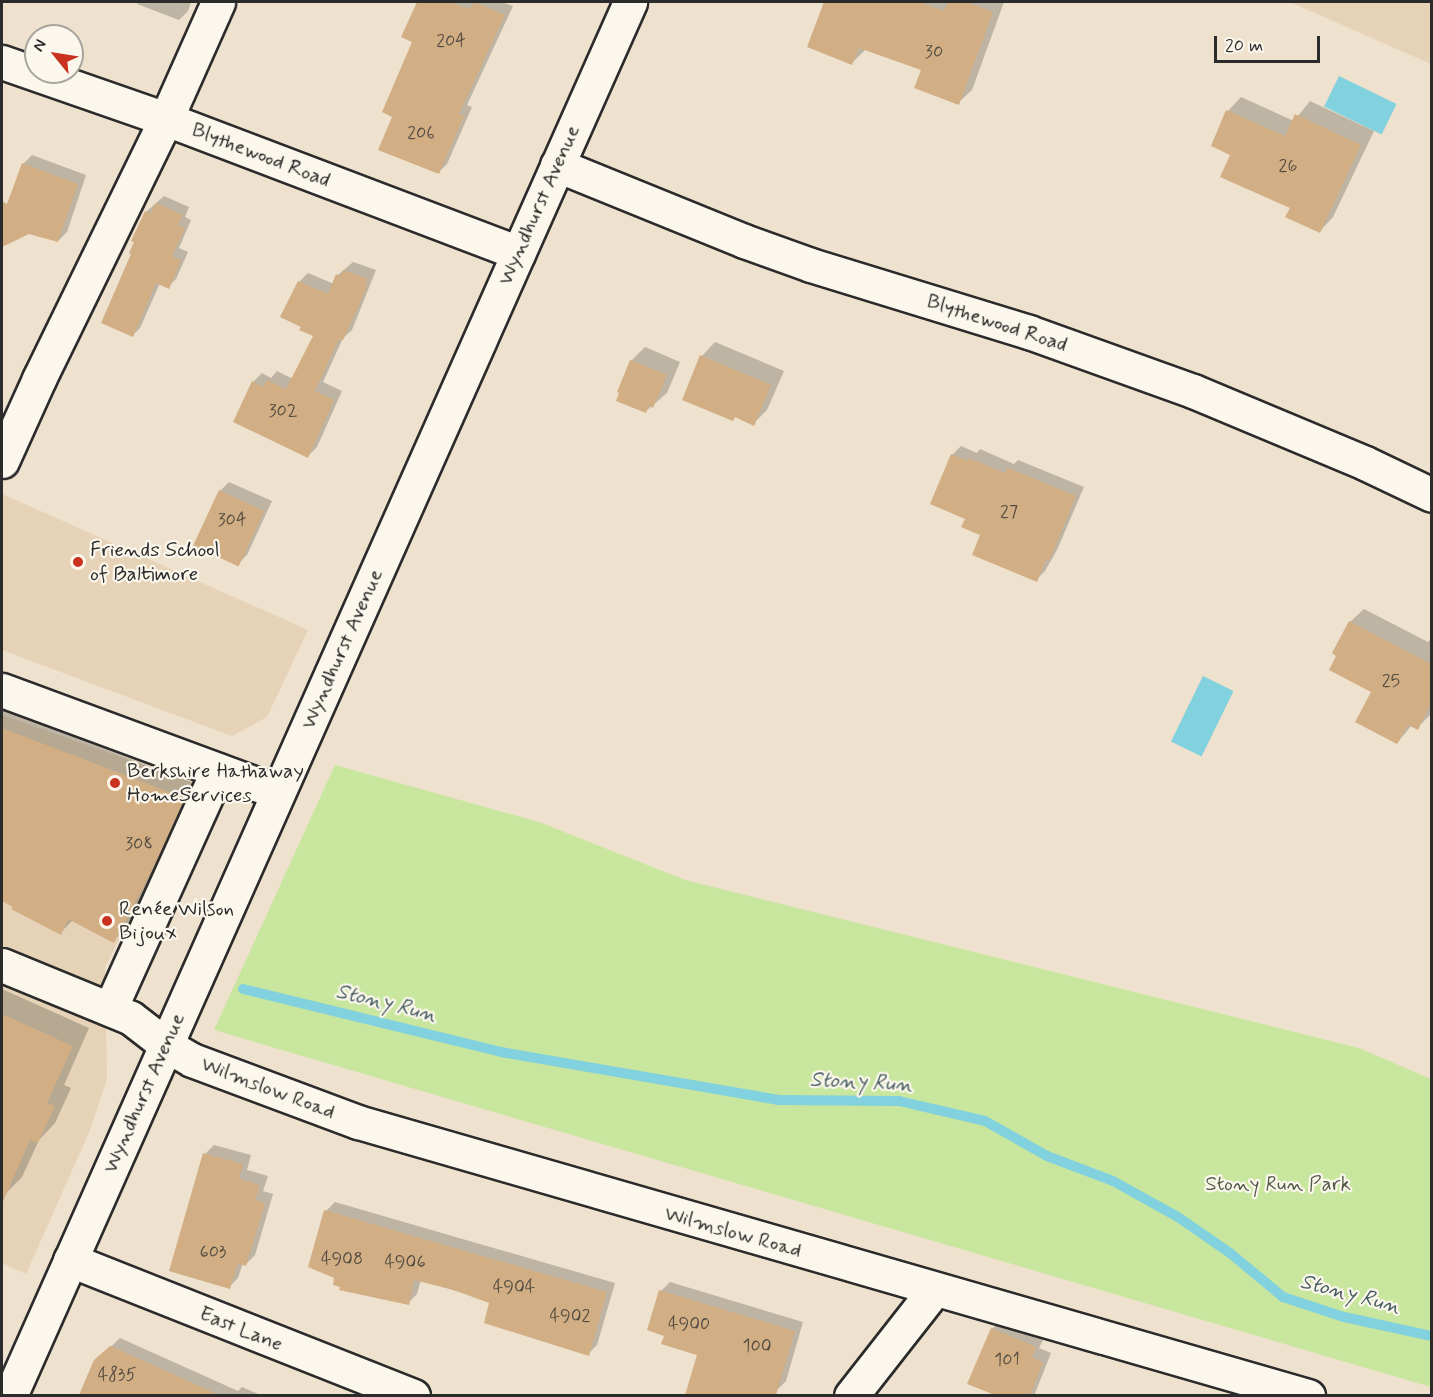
<!DOCTYPE html>
<html>
<head>
<meta charset="utf-8">
<style>
  body { margin:0 }
  #map { position:relative; width:1433px; height:1397px; overflow:hidden; background:#eee1cd; font-family:Mynerve,sans-serif }
  div>[style] { position:absolute }
  [style*='--x'] { left:calc(var(--x)*1px); top:calc(var(--y)*1px); width:calc(var(--w)*1px); rotate:calc(var(--a)*1deg) }
  .built>* { inset:0; background:#e5d2b7 }
  .green>* { inset:0; background:#c8e69e }
  .water>* { inset:0; background:#81d1de; transform-origin:0 0 }
  .shadow>* { inset:0; background:#0003 }
  .stream>* { height:10px; margin:-5px; padding:0 5px; transform-origin:5px; border-radius:5px; background:#81d1de }
  .building>* { inset:0; background:#d1ae84; transform-origin:0 0 }
  .roads { filter:drop-shadow(2px 0 #2b2b2b) drop-shadow(-2px 0 #2b2b2b) drop-shadow(0 2px #2b2b2b) drop-shadow(0 -2px #2b2b2b) }
  .minor>* { height:33px; margin:-16.5px; padding:0 16.5px; transform-origin:16.5px; border-radius:16.5px; background:#fbf7ec }
  .dots>* { width:16px; height:16px; translate:-50% -50%; box-sizing:border-box; border:3px solid #fbf7ec; border-radius:50% }
  span { translate:-50% -50%; white-space:nowrap; text-align:center; line-height:1.15; -webkit-text-stroke:4.5px #fbf7ec; paint-order:stroke }
  .number-label { font-size:18px; color:#544c41 }
  .number-label span { -webkit-text-stroke-width:0 }
  .street-label { font-size:21px; color:#2b2b2b }
  .poi-label { font-size:21px; color:#2b2b2b }
  .left { translate:0 -50%; text-align:left }
  .park-label { font-size:21px; color:#525a48 }
  .water-label { font-size:22px; color:#455d61; font-style:italic }
  .frame { position:absolute; inset:0; border:3px solid #2b2b2b; pointer-events:none }
  .north { position:absolute; left:24px; top:24px; width:60px; height:60px; box-sizing:border-box; background:#fbf7ec; border:2px solid #a8a59f; border-radius:50%; rotate:300deg; font-size:16px; font-weight:700; line-height:24px; text-align:center; color:#2b2b2b }
  .north::after { content:''; display:block; margin:auto; width:21px; height:27px; background:#c8321e; clip-path:polygon(50% 0,100% 100%,50% 72%,0 100%) }
  .scale { position:absolute; left:1214px; top:36px; width:106px; height:27px; box-sizing:border-box; border:3px solid #2b2b2b; border-top:0; padding-left:8px; font-size:18px; line-height:21px; white-space:nowrap; color:#2b2b2b; -webkit-text-stroke:4px #fbf7ec; paint-order:stroke }
</style>
</head>
<body>
<div id="map">
  <div class="built">
    <div style="clip-path:polygon(1290px 2px,1431px 2px,1431px 64px)"></div>
    <div style="clip-path:polygon(2px 494px,308px 630px,267px 717px,232px 736px,2px 650px)"></div>
    <div style="clip-path:polygon(2px 715px,197px 784px,105px 967px,107px 1079px,90px 1130px,26px 1274px,2px 1263px)"></div>
  </div>
  <div class="green">
    <div style="clip-path:polygon(335px 765px,539px 822px,685px 880px,1359px 1048px,1431px 1079px,1431px 1387px,214px 1030px)"></div>
  </div>
  <div class="water">
    <div style="left:1339px;top:76px;width:64px;height:34px;rotate:26deg"></div>
    <div style="left:1203px;top:676px;width:34px;height:73px;rotate:26deg"></div>
  </div>
  <div class="shadow">
    <div style="clip-path:polygon(138px 2px,191px 2px,188px 11px,179px 20px,137px 4px)"></div>
    <div style="clip-path:polygon(419px 2px,502px 2px,513px 6px,467px 105px,472px 107px,447px 164px,438px 173px,394px 116px,414px 41px,403px 36px)"></div>
    <div style="clip-path:polygon(826px 2px,1004px 2px,972px 90px,958px 103px,923px 70px,866px 49px,852px 63px,809px 46px)"></div>
    <div style="clip-path:polygon(1241px 97px,1294px 121px,1310px 101px,1374px 131px,1333px 217px,1320px 231px,1232px 154px,1228px 111px)"></div>
    <div style="clip-path:polygon(32px 155px,86px 175px,67px 232px,58px 241px,29px 232px,12px 240px,2px 237px,2px 217px,23px 164px)"></div>
    <div style="clip-path:polygon(164px 196px,189px 207px,185px 217px,191px 220px,179px 248px,188px 252px,176px 279px,168px 287px,160px 283px,140px 328px,133px 335px,133px 253px,146px 212px)"></div>
    <div style="clip-path:polygon(353px 262px,376px 270px,352px 330px,343px 338px,323px 382px,342px 391px,317px 447px,308px 456px,253px 382px,262px 373px,271px 378px,277px 371px,293px 379px,315px 336px,303px 326px,282px 317px,299px 282px,308px 273px,334px 284px,338px 275px)"></div>
    <div style="clip-path:polygon(715px 342px,784px 371px,767px 410px,753px 424px,736px 416px,733px 420px,702px 356px)"></div>
    <div style="clip-path:polygon(645px 347px,680px 362px,667px 393px,646px 411px,631px 361px)"></div>
    <div style="clip-path:polygon(961px 446px,977px 453px,980px 449px,1014px 464px,1018px 460px,1084px 487px,1057px 550px,1045px 571px,1036px 580px,982px 535px,967px 518px,952px 455px)"></div>
    <div style="clip-path:polygon(229px 482px,272px 501px,247px 555px,238px 564px,220px 491px)"></div>
    <div style="clip-path:polygon(1364px 609px,1428px 642px,1432px 638px,1432px 713px,1417px 728px,1412px 725px,1397px 743px,1373px 691px,1350px 622px)"></div>
    <div style="clip-path:polygon(2px 710px,197px 784px,168px 849px,127px 928px,113px 941px,73px 920px,60px 933px,2px 899px)"></div>
    <div style="clip-path:polygon(2px 989px,89px 1028px,64px 1085px,71px 1088px,55px 1123px,39px 1140px,22px 1177px,4px 1195px,2px 1194px)"></div>
    <div style="clip-path:polygon(214px 1145px,251px 1155px,247px 1170px,268px 1176px,263px 1191px,273px 1194px,255px 1255px,246px 1264px,243px 1263px,238px 1278px,229px 1287px,205px 1154px)"></div>
    <div style="clip-path:polygon(335px 1202px,615px 1283px,597px 1345px,588px 1354px,491px 1302px,421px 1280px,417px 1294px,408px 1303px,341px 1286px,336px 1277px,326px 1211px)"></div>
    <div style="clip-path:polygon(670px 1282px,803px 1322px,786px 1381px,777px 1390px,758px 1384px,755px 1396px,687px 1396px,699px 1354px,666px 1335px,661px 1291px)"></div>
    <div style="clip-path:polygon(1001px 1320px,1044px 1338px,1039px 1348px,1051px 1353px,1034px 1396px,999px 1396px,969px 1383px,992px 1329px)"></div>
    <div style="clip-path:polygon(120px 1338px,238px 1391px,242px 1387px,263px 1396px,81px 1396px,96px 1361px)"></div>
  </div>
  <div class="stream">
    <div style="--x:243;--y:989;--w:266;--a:13.7"></div>
    <div style="--x:501;--y:1052;--w:282;--a:9.8"></div>
    <div style="--x:779;--y:1100;--w:120;--a:0.5"></div>
    <div style="--x:899;--y:1101;--w:88;--a:13.1"></div>
    <div style="--x:985;--y:1121;--w:71;--a:29.4"></div>
    <div style="--x:1047;--y:1156;--w:71;--a:20.7"></div>
    <div style="--x:1113;--y:1181;--w:74;--a:29"></div>
    <div style="--x:1178;--y:1217;--w:63;--a:34.7"></div>
    <div style="--x:1230;--y:1253;--w:69;--a:39.7"></div>
    <div style="--x:1283;--y:1297;--w:64;--a:18.2"></div>
    <div style="--x:1344;--y:1317;--w:90;--a:12.2"></div>
  </div>
  <div class="building">
    <div style="clip-path:polygon(417px 2px,450px 2px,469px 9px,475px 2px,505px 15px,459px 114px,464px 116px,439px 174px,378px 150px,392px 117px,382px 112px,412px 42px,401px 37px)"></div>
    <div style="clip-path:polygon(824px 2px,919px 2px,944px 11px,948px 2px,966px 2px,993px 12px,959px 105px,914px 88px,921px 70px,859px 48px,852px 65px,807px 47px)"></div>
    <div style="clip-path:polygon(1226px 110px,1285px 136px,1295px 114px,1361px 145px,1320px 233px,1285px 217px,1290px 208px,1220px 177px,1230px 155px,1211px 146px)"></div>
    <div style="clip-path:polygon(22px 163px,78px 184px,58px 242px,29px 234px,2px 247px,2px 201px,7px 204px)"></div>
    <div style="clip-path:polygon(156px 203px,183px 215px,178px 225px,185px 228px,172px 256px,181px 260px,169px 289px,156px 283px,133px 337px,101px 323px,131px 254px,129px 253px,134px 242px,131px 241px,145px 211px,151px 213px)"></div>
    <div style="clip-path:polygon(343px 270px,368px 279px,365px 286px,367px 287px,343px 340px,339px 339px,315px 391px,334px 400px,308px 458px,233px 422px,252px 381px,263px 387px,267px 380px,286px 389px,313px 336px,299px 330px,301px 327px,280px 317px,298px 281px,328px 294px,336px 274px,340px 276px)"></div>
    <div style="clip-path:polygon(700px 355px,771px 385px,754px 426px,735px 417px,733px 421px,682px 400px)"></div>
    <div style="clip-path:polygon(630px 360px,667px 375px,653px 408px,649px 406px,646px 413px,616px 401px,619px 393px,617px 392px)"></div>
    <div style="clip-path:polygon(951px 454px,968px 461px,969px 458px,1005px 473px,1008px 468px,1076px 496px,1049px 561px,1046px 560px,1037px 582px,972px 555px,980px 535px,961px 527px,965px 519px,930px 504px)"></div>
    <div style="left:219px;top:490px;width:50px;height:61px;rotate:25deg"></div>
    <div style="clip-path:polygon(1349px 621px,1431px 664px,1431px 703px,1418px 730px,1408px 725px,1397px 744px,1355px 722px,1371px 692px,1329px 670px,1336px 656px,1332px 653px)"></div>
    <div style="clip-path:polygon(2px 728px,185px 798px,155px 864px,114px 943px,68px 919px,61px 935px,11px 909px,13px 907px,2px 901px)"></div>
    <div style="clip-path:polygon(2px 1014px,73px 1046px,47px 1103px,55px 1106px,38px 1143px,30px 1140px,2px 1204px)"></div>
    <div style="clip-path:polygon(203px 1153px,243px 1164px,239px 1179px,260px 1185px,255px 1200px,265px 1203px,246px 1266px,238px 1263px,230px 1289px,169px 1271px)"></div>
    <div style="clip-path:polygon(324px 1210px,607px 1292px,589px 1356px,484px 1323px,489px 1303px,454px 1290px,414px 1280px,409px 1305px,339px 1290px,340px 1287px,333px 1285px,334px 1278px,308px 1267px)"></div>
    <div style="clip-path:polygon(659px 1290px,795px 1331px,776px 1395px,685px 1395px,697px 1355px,661px 1344px,664px 1336px,647px 1330px)"></div>
    <div style="clip-path:polygon(991px 1328px,1036px 1347px,1032px 1357px,1043px 1363px,1030px 1395px,995px 1395px,967px 1384px)"></div>
    <div style="clip-path:polygon(110px 1346px,131px 1355px,219px 1395px,79px 1395px,94px 1360px)"></div>
  </div>
  <div class="roads">
    <div class="minor">
      <div style="--x:2;--y:62;--w:174;--a:19.2"></div>
      <div style="--x:166;--y:119;--w:377;--a:20.8"></div>
      <div style="--x:557;--y:165;--w:202;--a:22.1"></div>
      <div style="--x:744;--y:241;--w:71;--a:19.7"></div>
      <div style="--x:811;--y:265;--w:228;--a:17.1"></div>
      <div style="--x:1029;--y:332;--w:174;--a:19.8"></div>
      <div style="--x:1193;--y:391;--w:186;--a:22.7"></div>
      <div style="--x:1365;--y:463;--w:74;--a:25.5"></div>
      <div style="--x:2;--y:461;--w:90;--a:-65.7"></div>
      <div style="--x:39;--y:379;--w:289;--a:-64"></div>
      <div style="--x:166;--y:119;--w:128;--a:-66"></div>
      <div style="--x:2;--y:690;--w:294;--a:20.3"></div>
      <div style="--x:2;--y:965;--w:139;--a:22.3"></div>
      <div style="--x:131;--y:1018;--w:44;--a:37.6"></div>
      <div style="--x:166;--y:1045;--w:30;--a:30"></div>
      <div style="--x:192;--y:1060;--w:177;--a:20.5"></div>
      <div style="--x:358;--y:1122;--w:989;--a:16.09"></div>
      <div style="--x:110;--y:1009;--w:262;--a:-65.7"></div>
      <div style="--x:70;--y:1260;--w:369;--a:21.6"></div>
      <div style="--x:10;--y:1396;--w:1526;--a:-66.02"></div>
      <div style="--x:851;--y:1396;--w:135;--a:-51.9"></div>
    </div>
  </div>
  <div class="dots">
    <div style="left:78px;top:562px;background:#c8321e"></div>
    <div style="left:115px;top:783px;background:#c8321e"></div>
    <div style="left:107px;top:921px;background:#c8321e"></div>
  </div>
  <div class="number-label">
    <span style="left:451px;top:41px">204</span>
    <span style="left:934px;top:52px">30</span>
    <span style="left:421px;top:133px">206</span>
    <span style="left:1288px;top:166px">26</span>
    <span style="left:283px;top:411px">302</span>
    <span style="left:1009px;top:512px">27</span>
    <span style="left:232px;top:520px">304</span>
    <span style="left:1391px;top:681px">25</span>
    <span style="left:139px;top:844px">308</span>
    <span style="left:213px;top:1252px">603</span>
    <span style="left:342px;top:1259px">4908</span>
    <span style="left:405px;top:1262px">4906</span>
    <span style="left:514px;top:1287px">4904</span>
    <span style="left:570px;top:1316px">4902</span>
    <span style="left:689px;top:1324px">4900</span>
    <span style="left:757px;top:1346px">100</span>
    <span style="left:1007px;top:1360px">101</span>
    <span style="left:117px;top:1375px">4835</span>
  </div>
  <div class="street-label">
    <span style="left:261px;top:155px;rotate:21deg">Blythewood Road</span>
    <span style="left:539px;top:205px;rotate:-66deg">Wyndhurst Avenue</span>
    <span style="left:997px;top:323px;rotate:18deg">Blythewood Road</span>
    <span style="left:342px;top:649px;rotate:-66deg">Wyndhurst Avenue</span>
    <span style="left:268px;top:1088px;rotate:21deg">Wilmslow Road</span>
    <span style="left:144px;top:1093px;rotate:-66deg">Wyndhurst Avenue</span>
    <span style="left:733px;top:1232px;rotate:16deg">Wilmslow Road</span>
    <span style="left:241px;top:1329px;rotate:22deg">East Lane</span>
  </div>
  <div class="poi-label">
    <span class="left" style="left:90px;top:562px">Friends School<br>of Baltimore</span>
    <span class="left" style="left:127px;top:783px">Berkshire Hathaway<br>HomeServices</span>
    <span class="left" style="left:119px;top:921px">Renée Wilson<br>Bijoux</span>
  </div>
  <div class="park-label">
    <span style="left:1278px;top:1184px">Stony Run Park</span>
  </div>
  <div class="water-label">
    <span style="left:386px;top:1004px;rotate:14deg">Stony Run</span>
    <span style="left:861px;top:1083px;rotate:3deg">Stony Run</span>
    <span style="left:1350px;top:1295px;rotate:15deg">Stony Run</span>
  </div>
  <div class="frame"></div>
  <div class="north">N</div>
  <div class="scale">20 m</div>
</div>
</body>
</html>
